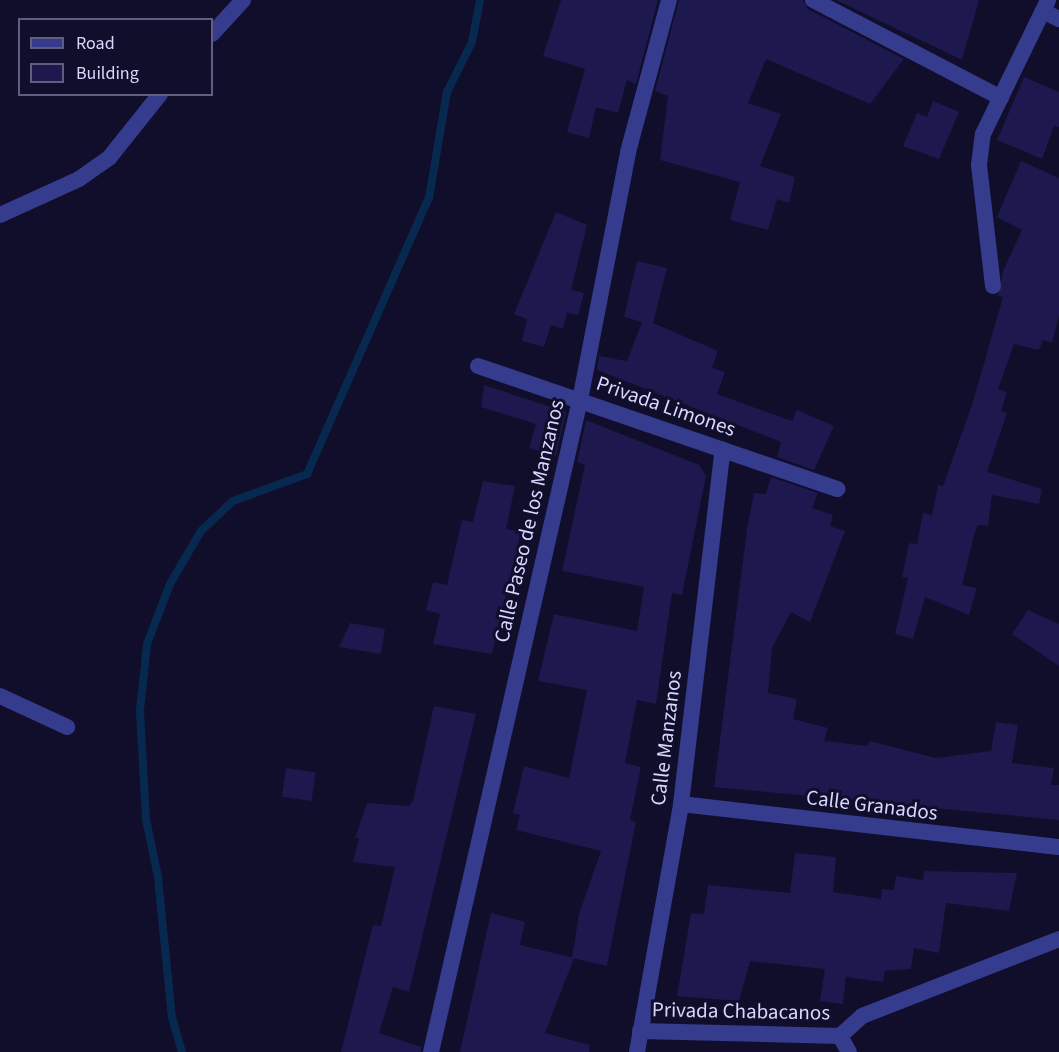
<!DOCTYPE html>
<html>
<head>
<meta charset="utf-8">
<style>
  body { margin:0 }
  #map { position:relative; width:1059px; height:1052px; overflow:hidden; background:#100e2a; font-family:"Source Sans 3",sans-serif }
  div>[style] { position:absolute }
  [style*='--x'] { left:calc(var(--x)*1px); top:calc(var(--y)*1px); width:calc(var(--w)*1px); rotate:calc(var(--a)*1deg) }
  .stream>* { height:8px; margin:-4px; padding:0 4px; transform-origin:4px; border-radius:4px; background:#08294f }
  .building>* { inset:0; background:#1d184d; transform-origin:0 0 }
  .minor>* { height:16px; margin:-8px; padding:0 8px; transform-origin:8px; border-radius:8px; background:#353b8d }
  span { translate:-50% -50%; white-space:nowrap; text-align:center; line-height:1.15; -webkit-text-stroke:6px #100e2a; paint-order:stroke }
  .street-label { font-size:21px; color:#d7d7ff }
  .legend { position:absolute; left:18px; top:18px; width:195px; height:78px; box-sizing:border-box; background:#100e2a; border:2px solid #605e7f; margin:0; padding:8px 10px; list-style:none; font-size:18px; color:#d7d7ff }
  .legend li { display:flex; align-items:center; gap:12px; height:30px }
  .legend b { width:30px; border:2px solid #605e7f }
</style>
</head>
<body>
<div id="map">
  <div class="stream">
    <div style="--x:182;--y:1052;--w:35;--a:-106"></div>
    <div style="--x:172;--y:1018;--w:142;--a:-95.7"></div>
    <div style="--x:158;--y:877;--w:59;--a:-101.7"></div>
    <div style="--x:146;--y:819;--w:109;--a:-93.2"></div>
    <div style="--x:140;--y:710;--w:66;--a:-83.9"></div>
    <div style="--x:147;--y:644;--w:64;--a:-69"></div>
    <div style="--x:170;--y:584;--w:61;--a:-59.7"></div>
    <div style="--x:201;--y:531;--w:44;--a:-43.2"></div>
    <div style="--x:233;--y:501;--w:79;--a:-20"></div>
    <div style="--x:307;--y:474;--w:302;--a:-66.2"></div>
    <div style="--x:429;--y:198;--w:108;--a:-80.4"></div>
    <div style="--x:447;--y:92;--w:56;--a:-63.4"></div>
    <div style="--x:472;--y:42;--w:43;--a:-79.2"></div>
  </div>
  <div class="building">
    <div style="clip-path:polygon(561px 0,658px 0,636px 84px,627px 80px,618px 113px,596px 107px,589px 138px,567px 132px,585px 69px,543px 56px)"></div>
    <div style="clip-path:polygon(679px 0,803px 0,808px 9px,904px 59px,870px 104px,766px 59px,748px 103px,781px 114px,760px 166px,795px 177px,789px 203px,777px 199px,768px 230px,730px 220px,740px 182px,660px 160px,668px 96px,655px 91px)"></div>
    <div style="clip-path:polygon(836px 0,979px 0,962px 60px)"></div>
    <div style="clip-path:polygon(1024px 77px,1059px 92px,1059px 127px,1054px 126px,1042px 159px,997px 140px)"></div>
    <div style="clip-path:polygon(933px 101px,959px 112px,939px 159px,903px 146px,917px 113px,927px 117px)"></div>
    <div style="clip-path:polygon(1021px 161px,1059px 178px,1059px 316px,1052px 343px,1043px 340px,1039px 350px,1014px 344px,998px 389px,1007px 392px,1001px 411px,1007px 413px,987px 472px,1042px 489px,1039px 504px,992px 495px,988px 526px,978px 525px,975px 532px,962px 585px,977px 588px,969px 615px,925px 597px,913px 639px,895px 634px,908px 578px,902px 577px,909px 543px,917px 544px,923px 513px,932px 515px,938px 485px,943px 486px,973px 402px,1003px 297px,998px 296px,1003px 271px,1022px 230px,997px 217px)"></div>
    <div style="clip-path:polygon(556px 212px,587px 225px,571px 290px,584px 293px,578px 315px,567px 313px,563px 329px,551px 325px,544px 347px,522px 341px,527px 319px,514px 314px)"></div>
    <div style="clip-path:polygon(637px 261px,667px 268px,653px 323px,718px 351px,712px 368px,725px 372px,717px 394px,792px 421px,797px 410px,834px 426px,814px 470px,777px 457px,781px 442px,597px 370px,599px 356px,627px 361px,642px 322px,624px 317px)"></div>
    <div style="clip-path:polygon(484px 385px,566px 412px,556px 456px,529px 448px,536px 424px,481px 407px)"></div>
    <div style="clip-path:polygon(586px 420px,699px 465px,706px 476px,682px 595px,672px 593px,656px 704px,637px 700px,625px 763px,641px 767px,630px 820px,636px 822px,607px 966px,572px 958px,579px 914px,601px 851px,516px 830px,520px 815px,513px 813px,524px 766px,569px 778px,587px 690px,538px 681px,554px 614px,637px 631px,644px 587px,562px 571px,585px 465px,577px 462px)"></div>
    <div style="clip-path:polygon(771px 477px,818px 493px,812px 508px,833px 515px,830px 526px,845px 531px,810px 622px,791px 612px,772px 648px,768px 693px,797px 699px,793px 719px,828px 728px,824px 741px,868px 746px,869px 741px,936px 758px,991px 751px,996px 722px,1018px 725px,1012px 763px,1054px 768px,1051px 785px,1059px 785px,1059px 820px,714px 787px,747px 529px,754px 493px,766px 494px)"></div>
    <div style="clip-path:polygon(483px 481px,515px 486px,506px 529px,521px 532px,492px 654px,433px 644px,440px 614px,426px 610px,433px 582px,447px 585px,462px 520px,473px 522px)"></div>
    <div style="clip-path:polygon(1028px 610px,1059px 624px,1059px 666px,1012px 634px)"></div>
    <div style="clip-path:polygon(350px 623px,385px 629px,381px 654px,339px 647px)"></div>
    <div style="clip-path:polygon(434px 706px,476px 714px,409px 992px,393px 987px,379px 1033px,421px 1047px,421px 1052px,341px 1052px,373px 925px,381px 926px,395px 867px,353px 862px,359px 838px,355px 838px,367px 803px,408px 806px,413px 801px)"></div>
    <div style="left:286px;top:768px;width:30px;height:29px;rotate:8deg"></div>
    <div style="clip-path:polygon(795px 853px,836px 857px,833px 892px,881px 899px,882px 889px,894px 890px,896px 876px,923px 880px,924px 871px,1017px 873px,1009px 911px,946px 903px,939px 953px,914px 948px,911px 969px,885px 971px,883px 982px,846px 977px,843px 1004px,820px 1001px,825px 969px,750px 961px,739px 1001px,677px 996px,691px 913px,704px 914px,708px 885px,790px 893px)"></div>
    <div style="clip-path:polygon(491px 913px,525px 922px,520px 945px,574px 958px,545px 1033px,590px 1045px,589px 1052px,460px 1052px)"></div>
  </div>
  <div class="minor">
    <div style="--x:813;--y:0;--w:212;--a:27.5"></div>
    <div style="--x:1043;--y:11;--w:18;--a:27"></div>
    <div style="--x:212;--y:34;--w:46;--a:-47.6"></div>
    <div style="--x:0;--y:215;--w:87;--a:-24.5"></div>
    <div style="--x:79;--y:179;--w:37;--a:-35"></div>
    <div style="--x:109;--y:158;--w:82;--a:-51.4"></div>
    <div style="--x:993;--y:286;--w:122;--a:-96.6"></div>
    <div style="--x:979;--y:165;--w:31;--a:-83"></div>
    <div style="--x:983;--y:134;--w:149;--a:-64.1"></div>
    <div style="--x:478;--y:366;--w:380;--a:18.9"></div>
    <div style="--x:0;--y:696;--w:74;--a:24.8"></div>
    <div style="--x:681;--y:804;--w:380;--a:6.5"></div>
    <div style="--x:640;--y:1031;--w:200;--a:1.4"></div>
    <div style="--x:840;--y:1036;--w:30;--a:-42"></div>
    <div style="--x:862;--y:1016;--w:212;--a:-21.3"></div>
    <div style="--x:840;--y:1036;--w:18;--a:61"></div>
    <div style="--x:431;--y:1052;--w:669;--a:-77.13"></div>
    <div style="--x:580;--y:400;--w:253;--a:-79"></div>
    <div style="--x:628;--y:152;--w:157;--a:-74.9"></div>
    <div style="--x:637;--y:1052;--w:252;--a:-79.9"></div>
    <div style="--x:681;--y:804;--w:357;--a:-83.3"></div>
  </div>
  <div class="street-label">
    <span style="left:666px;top:406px;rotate:19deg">Privada Limones</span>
    <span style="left:529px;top:521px;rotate:-77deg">Calle Paseo de los Manzanos</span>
    <span style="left:666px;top:738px;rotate:-83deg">Calle Manzanos</span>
    <span style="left:872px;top:805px;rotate:7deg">Calle Granados</span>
    <span style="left:741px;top:1011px;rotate:1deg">Privada Chabacanos</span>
  </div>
  <ul class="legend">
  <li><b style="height:8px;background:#353b8d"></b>Road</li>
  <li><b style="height:16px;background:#1d184d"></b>Building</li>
  </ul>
</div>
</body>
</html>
